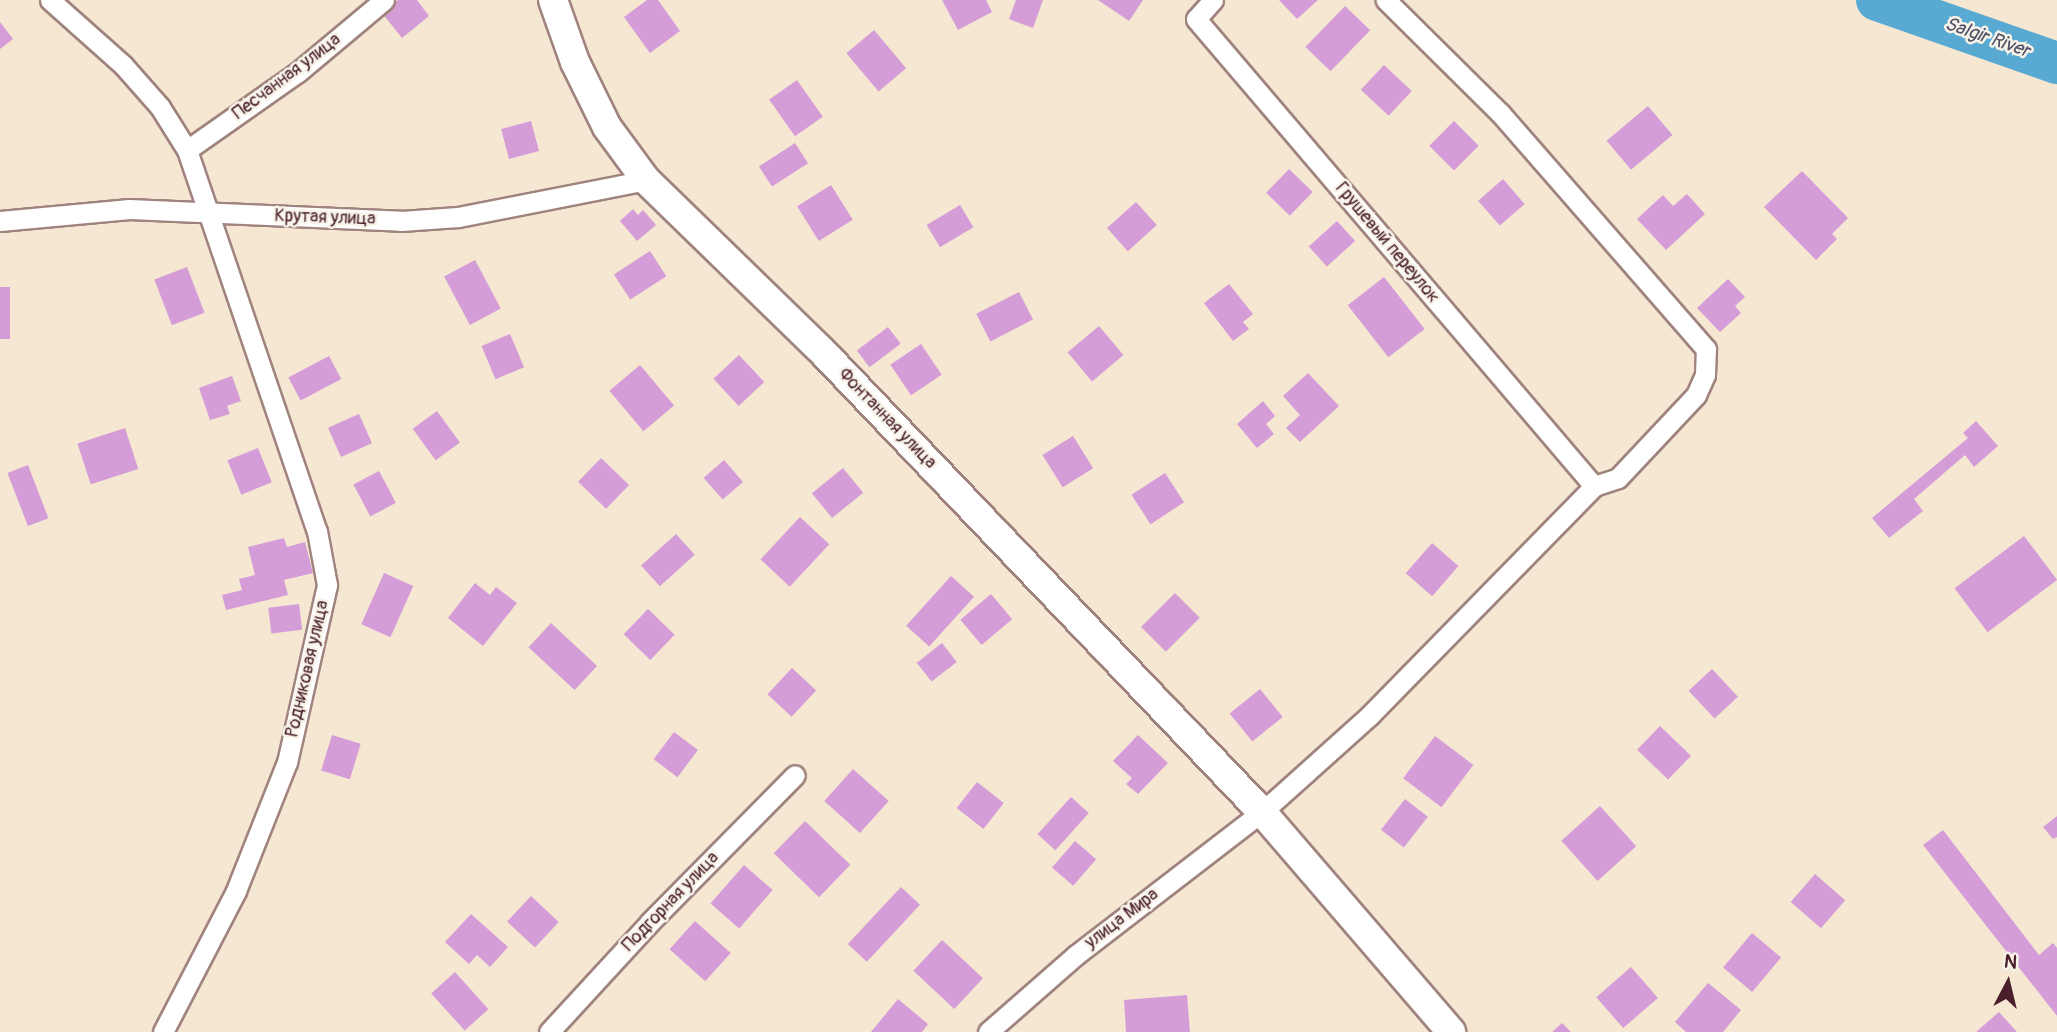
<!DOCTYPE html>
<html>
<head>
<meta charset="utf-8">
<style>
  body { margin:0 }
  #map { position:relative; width:2057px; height:1032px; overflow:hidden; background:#f5e7d2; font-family:Pangolin,sans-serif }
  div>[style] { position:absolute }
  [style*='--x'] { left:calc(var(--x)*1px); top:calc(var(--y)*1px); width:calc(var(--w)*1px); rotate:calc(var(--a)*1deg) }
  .river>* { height:42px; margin:-21px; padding:0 21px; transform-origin:21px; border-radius:21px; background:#58aad3 }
  .building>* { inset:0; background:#d59dd8; transform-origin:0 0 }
  .roads { filter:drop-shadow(2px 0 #a0837e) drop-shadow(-2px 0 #a0837e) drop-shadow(0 2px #a0837e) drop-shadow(0 -2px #a0837e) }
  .minor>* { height:19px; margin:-9.5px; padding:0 9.5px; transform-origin:9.5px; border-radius:9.5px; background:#fff }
  .secondary>* { height:28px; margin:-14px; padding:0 14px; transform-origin:14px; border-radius:14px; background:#fff }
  span { translate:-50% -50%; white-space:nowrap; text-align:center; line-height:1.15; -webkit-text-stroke:5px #f7f3e8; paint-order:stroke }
  .street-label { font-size:18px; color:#4a1f2b }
  .water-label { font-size:19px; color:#4f5066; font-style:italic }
  .north { position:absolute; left:1973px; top:948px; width:70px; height:70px; -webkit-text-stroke:5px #f7f3e8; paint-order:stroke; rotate:7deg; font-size:19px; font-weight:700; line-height:28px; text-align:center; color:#4a1f2b }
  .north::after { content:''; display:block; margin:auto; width:24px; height:32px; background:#4a1f2b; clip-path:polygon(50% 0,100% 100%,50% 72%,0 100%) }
</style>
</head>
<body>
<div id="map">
  <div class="river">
    <div style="--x:1877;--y:0;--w:191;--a:19.3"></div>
  </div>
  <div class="building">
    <div style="clip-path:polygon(398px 0,417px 0,429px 16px,402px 38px,382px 13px)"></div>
    <div style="clip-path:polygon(647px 0,658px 0,680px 31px,650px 53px,624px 17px)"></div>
    <div style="clip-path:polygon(942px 0,986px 0,992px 12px,958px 30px)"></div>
    <div style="clip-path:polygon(1016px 0,1043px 0,1033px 28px,1009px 19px)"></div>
    <div style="clip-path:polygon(1098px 0,1143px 0,1129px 21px)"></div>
    <div style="clip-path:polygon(1279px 0,1318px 0,1297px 19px)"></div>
    <div style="left:1345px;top:6px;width:35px;height:57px;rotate:44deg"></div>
    <div style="clip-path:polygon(0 22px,13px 39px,0 49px)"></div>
    <div style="left:874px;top:30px;width:50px;height:36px;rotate:50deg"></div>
    <div style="left:1384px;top:65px;width:38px;height:34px;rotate:43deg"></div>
    <div style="left:797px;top:80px;width:45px;height:34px;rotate:55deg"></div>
    <div style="left:1648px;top:106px;width:38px;height:54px;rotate:50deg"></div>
    <div style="left:531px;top:121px;width:31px;height:31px;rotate:75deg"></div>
    <div style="left:1454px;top:121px;width:35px;height:35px;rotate:45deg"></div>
    <div style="left:795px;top:143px;width:24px;height:43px;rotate:57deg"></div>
    <div style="left:1289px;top:169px;width:33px;height:33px;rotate:44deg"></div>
    <div style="clip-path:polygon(1802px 171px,1848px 218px,1832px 234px,1837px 239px,1816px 260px,1764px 207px)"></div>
    <div style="left:1503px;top:179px;width:33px;height:33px;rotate:49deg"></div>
    <div style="left:831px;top:185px;width:41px;height:40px;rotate:58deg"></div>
    <div style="clip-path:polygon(1687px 194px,1705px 214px,1666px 250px,1637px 219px,1663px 195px,1673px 206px)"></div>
    <div style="left:1136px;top:202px;width:31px;height:39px;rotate:48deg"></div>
    <div style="left:960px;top:205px;width:26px;height:39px;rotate:59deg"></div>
    <div style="clip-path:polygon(633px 209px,638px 215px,643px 210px,656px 225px,637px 241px,620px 221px)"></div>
    <div style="left:1337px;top:221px;width:27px;height:38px;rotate:48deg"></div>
    <div style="left:650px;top:251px;width:30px;height:43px;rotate:57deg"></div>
    <div style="left:475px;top:260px;width:55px;height:35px;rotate:62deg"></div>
    <div style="left:187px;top:267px;width:49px;height:35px;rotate:69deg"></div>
    <div style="left:1384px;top:277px;width:66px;height:46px;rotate:52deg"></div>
    <div style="clip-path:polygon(1728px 279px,1745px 297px,1735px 306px,1741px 313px,1720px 332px,1697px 308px)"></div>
    <div style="clip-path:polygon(1229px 284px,1253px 314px,1243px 322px,1249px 329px,1233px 341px,1204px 303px)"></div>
    <div style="left:0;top:287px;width:10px;height:52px"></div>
    <div style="left:1019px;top:292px;width:31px;height:48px;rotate:63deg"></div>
    <div style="left:1099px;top:326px;width:38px;height:41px;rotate:50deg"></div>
    <div style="left:888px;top:327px;width:21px;height:39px;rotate:53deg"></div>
    <div style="left:510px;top:334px;width:36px;height:31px;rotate:67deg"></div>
    <div style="left:921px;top:344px;width:37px;height:37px;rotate:56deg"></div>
    <div style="left:739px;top:355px;width:37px;height:35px;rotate:47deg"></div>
    <div style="left:329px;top:356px;width:26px;height:46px;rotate:62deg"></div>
    <div style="left:640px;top:365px;width:53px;height:40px;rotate:50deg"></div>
    <div style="clip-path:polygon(1308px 373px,1339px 406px,1300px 442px,1286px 428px,1300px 415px,1283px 396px)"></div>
    <div style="clip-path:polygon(232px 376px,241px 401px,227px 406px,230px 414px,210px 420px,199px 388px)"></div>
    <div style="clip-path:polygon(1263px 401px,1275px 416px,1266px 424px,1274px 434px,1257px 448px,1237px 424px)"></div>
    <div style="left:437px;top:411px;width:39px;height:30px;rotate:54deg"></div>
    <div style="left:359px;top:414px;width:32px;height:34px;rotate:66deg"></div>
    <div style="clip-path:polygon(1976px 421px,1998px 446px,1974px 467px,1965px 455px,1914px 499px,1923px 511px,1889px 538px,1872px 518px,1968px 438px,1963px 433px)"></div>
    <div style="left:125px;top:428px;width:43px;height:50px;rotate:72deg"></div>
    <div style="left:1073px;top:436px;width:38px;height:36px;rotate:58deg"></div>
    <div style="left:258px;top:448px;width:37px;height:33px;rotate:68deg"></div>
    <div style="left:601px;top:458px;width:39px;height:33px;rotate:44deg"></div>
    <div style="left:724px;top:460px;width:29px;height:27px;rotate:49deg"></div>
    <div style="left:28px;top:465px;width:57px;height:22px;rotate:69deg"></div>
    <div style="left:843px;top:468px;width:32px;height:40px;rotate:51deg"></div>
    <div style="left:379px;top:471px;width:36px;height:29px;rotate:62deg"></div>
    <div style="left:1165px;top:473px;width:35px;height:40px;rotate:57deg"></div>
    <div style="left:800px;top:517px;width:40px;height:58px;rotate:43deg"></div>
    <div style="left:676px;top:534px;width:28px;height:47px;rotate:48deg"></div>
    <div style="left:2024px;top:536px;width:55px;height:87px;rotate:53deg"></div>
    <div style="clip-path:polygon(284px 538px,287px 547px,305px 542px,313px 573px,284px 580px,288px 595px,226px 610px,222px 595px,242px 590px,239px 579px,255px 575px,248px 547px)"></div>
    <div style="left:1432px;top:543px;width:35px;height:40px;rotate:41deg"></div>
    <div style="left:384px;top:573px;width:32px;height:56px;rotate:24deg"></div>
    <div style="left:951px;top:576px;width:31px;height:67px;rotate:42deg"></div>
    <div style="clip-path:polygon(475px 583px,490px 595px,496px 587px,517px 603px,483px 646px,448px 618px)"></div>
    <div style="left:1175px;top:593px;width:35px;height:48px;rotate:45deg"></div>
    <div style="left:991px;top:594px;width:33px;height:40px;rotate:50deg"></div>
    <div style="left:299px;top:604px;width:26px;height:31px;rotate:83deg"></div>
    <div style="left:648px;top:609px;width:37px;height:35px;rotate:44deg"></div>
    <div style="left:551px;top:623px;width:63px;height:33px;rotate:43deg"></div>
    <div style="left:942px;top:643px;width:24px;height:32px;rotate:52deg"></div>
    <div style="left:792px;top:668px;width:33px;height:36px;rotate:43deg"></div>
    <div style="left:1712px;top:669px;width:38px;height:32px;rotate:47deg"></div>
    <div style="left:1260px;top:689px;width:36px;height:39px;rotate:51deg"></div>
    <div style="left:1660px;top:726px;width:43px;height:33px;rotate:44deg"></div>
    <div style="left:674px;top:732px;width:30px;height:34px;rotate:37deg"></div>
    <div style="left:332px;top:735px;width:30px;height:37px;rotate:17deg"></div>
    <div style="clip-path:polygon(1138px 735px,1168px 763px,1138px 794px,1126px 784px,1132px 778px,1113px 761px)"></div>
    <div style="left:1435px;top:736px;width:48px;height:53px;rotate:37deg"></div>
    <div style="left:853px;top:769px;width:48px;height:43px;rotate:42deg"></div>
    <div style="left:977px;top:782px;width:34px;height:33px;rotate:38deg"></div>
    <div style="left:1071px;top:797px;width:24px;height:50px;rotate:42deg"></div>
    <div style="left:1405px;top:799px;width:29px;height:39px;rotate:38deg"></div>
    <div style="left:1600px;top:806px;width:54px;height:52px;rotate:48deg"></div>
    <div style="clip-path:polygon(2057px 816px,2057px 837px,2053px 839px,2043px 827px)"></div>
    <div style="left:805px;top:821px;width:63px;height:45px;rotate:44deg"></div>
    <div style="clip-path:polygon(1943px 830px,2039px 955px,2053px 943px,2057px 948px,2057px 1016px,1923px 845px)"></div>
    <div style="left:1075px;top:841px;width:28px;height:35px;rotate:41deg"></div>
    <div style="left:744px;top:865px;width:38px;height:51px;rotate:41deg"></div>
    <div style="left:1815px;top:874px;width:40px;height:37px;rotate:41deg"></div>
    <div style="left:901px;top:887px;width:26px;height:78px;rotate:43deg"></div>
    <div style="left:531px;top:896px;width:38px;height:35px;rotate:43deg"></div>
    <div style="clip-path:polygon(471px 914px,508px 947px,490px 967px,477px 955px,469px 964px,445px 942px)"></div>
    <div style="left:695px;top:921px;width:48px;height:38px;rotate:42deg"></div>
    <div style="left:1752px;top:933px;width:38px;height:45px;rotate:40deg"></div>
    <div style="left:942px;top:940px;width:56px;height:42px;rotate:43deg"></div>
    <div style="left:1631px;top:967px;width:41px;height:46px;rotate:49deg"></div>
    <div style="left:455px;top:972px;width:50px;height:32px;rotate:48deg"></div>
    <div style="clip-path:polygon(1708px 983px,1741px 1010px,1723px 1032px,1686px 1032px,1675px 1022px)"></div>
    <div style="clip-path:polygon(1187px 995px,1190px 1032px,1126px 1032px,1124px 1000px)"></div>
    <div style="clip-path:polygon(898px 999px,928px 1024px,922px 1032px,871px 1032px)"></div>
    <div style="clip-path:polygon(1999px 1012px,2017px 1032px,1976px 1032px)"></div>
    <div style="clip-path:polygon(1562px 1023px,1571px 1032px,1552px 1032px)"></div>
  </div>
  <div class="roads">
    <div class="minor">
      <div style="--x:50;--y:0;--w:98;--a:41.7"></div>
      <div style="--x:123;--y:65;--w:56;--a:48.6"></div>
      <div style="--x:160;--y:107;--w:51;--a:57.9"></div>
      <div style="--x:187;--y:150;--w:403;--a:71.2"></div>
      <div style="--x:317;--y:531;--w:55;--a:79.5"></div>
      <div style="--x:327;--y:585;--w:181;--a:102.7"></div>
      <div style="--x:287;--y:762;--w:139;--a:111.6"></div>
      <div style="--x:236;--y:891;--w:159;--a:117.4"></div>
      <div style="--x:1213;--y:0;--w:25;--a:132"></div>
      <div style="--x:1196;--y:19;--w:614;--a:49.56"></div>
      <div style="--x:187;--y:150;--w:136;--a:-35.1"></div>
      <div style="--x:298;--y:72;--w:112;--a:-39.9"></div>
      <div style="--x:0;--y:221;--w:130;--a:-5.3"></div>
      <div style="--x:129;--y:209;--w:272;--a:2.5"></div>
      <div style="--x:401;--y:221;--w:57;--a:-4"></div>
      <div style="--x:458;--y:217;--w:192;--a:-11.1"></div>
      <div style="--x:549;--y:1032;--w:149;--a:-47.4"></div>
      <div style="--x:650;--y:922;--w:206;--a:-45.4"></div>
      <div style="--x:988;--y:1032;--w:117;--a:-41.2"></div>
      <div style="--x:1076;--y:955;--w:235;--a:-37.6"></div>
      <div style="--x:1262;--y:812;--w:145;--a:-41.9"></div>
      <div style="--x:1370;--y:715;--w:320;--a:-45.6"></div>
      <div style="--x:1594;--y:486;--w:25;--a:-18"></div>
      <div style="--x:1618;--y:478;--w:114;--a:-46.8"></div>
      <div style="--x:1696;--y:395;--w:22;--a:-66"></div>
      <div style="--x:1705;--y:375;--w:26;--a:-88"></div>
      <div style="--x:1706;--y:349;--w:313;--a:-131.1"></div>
      <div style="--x:1500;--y:113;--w:161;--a:-135.3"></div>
    </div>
    <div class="secondary">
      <div style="--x:553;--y:0;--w:66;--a:70.5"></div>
      <div style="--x:575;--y:62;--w:72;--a:63.8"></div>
      <div style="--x:607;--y:127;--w:66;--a:53.7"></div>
      <div style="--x:646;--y:180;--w:243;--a:44.2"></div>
      <div style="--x:820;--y:349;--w:640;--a:46.33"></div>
      <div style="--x:1262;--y:812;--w:290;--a:49.3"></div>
    </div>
  </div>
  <div class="street-label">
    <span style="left:287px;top:77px;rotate:-37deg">Песчанная улица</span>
    <span style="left:325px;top:218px;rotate:2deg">Крутая улица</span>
    <span style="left:1387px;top:243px;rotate:50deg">Грушевый переулок</span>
    <span style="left:887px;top:419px;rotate:46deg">Фонтанная улица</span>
    <span style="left:308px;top:669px;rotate:-77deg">Родниковая улица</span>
    <span style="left:671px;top:902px;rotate:-46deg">Подгорная улица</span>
    <span style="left:1122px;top:919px;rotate:-37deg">улица Мира</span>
  </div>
  <div class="water-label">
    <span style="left:1987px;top:38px;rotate:19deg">Salgir River</span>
  </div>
  <div class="north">N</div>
</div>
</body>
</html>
